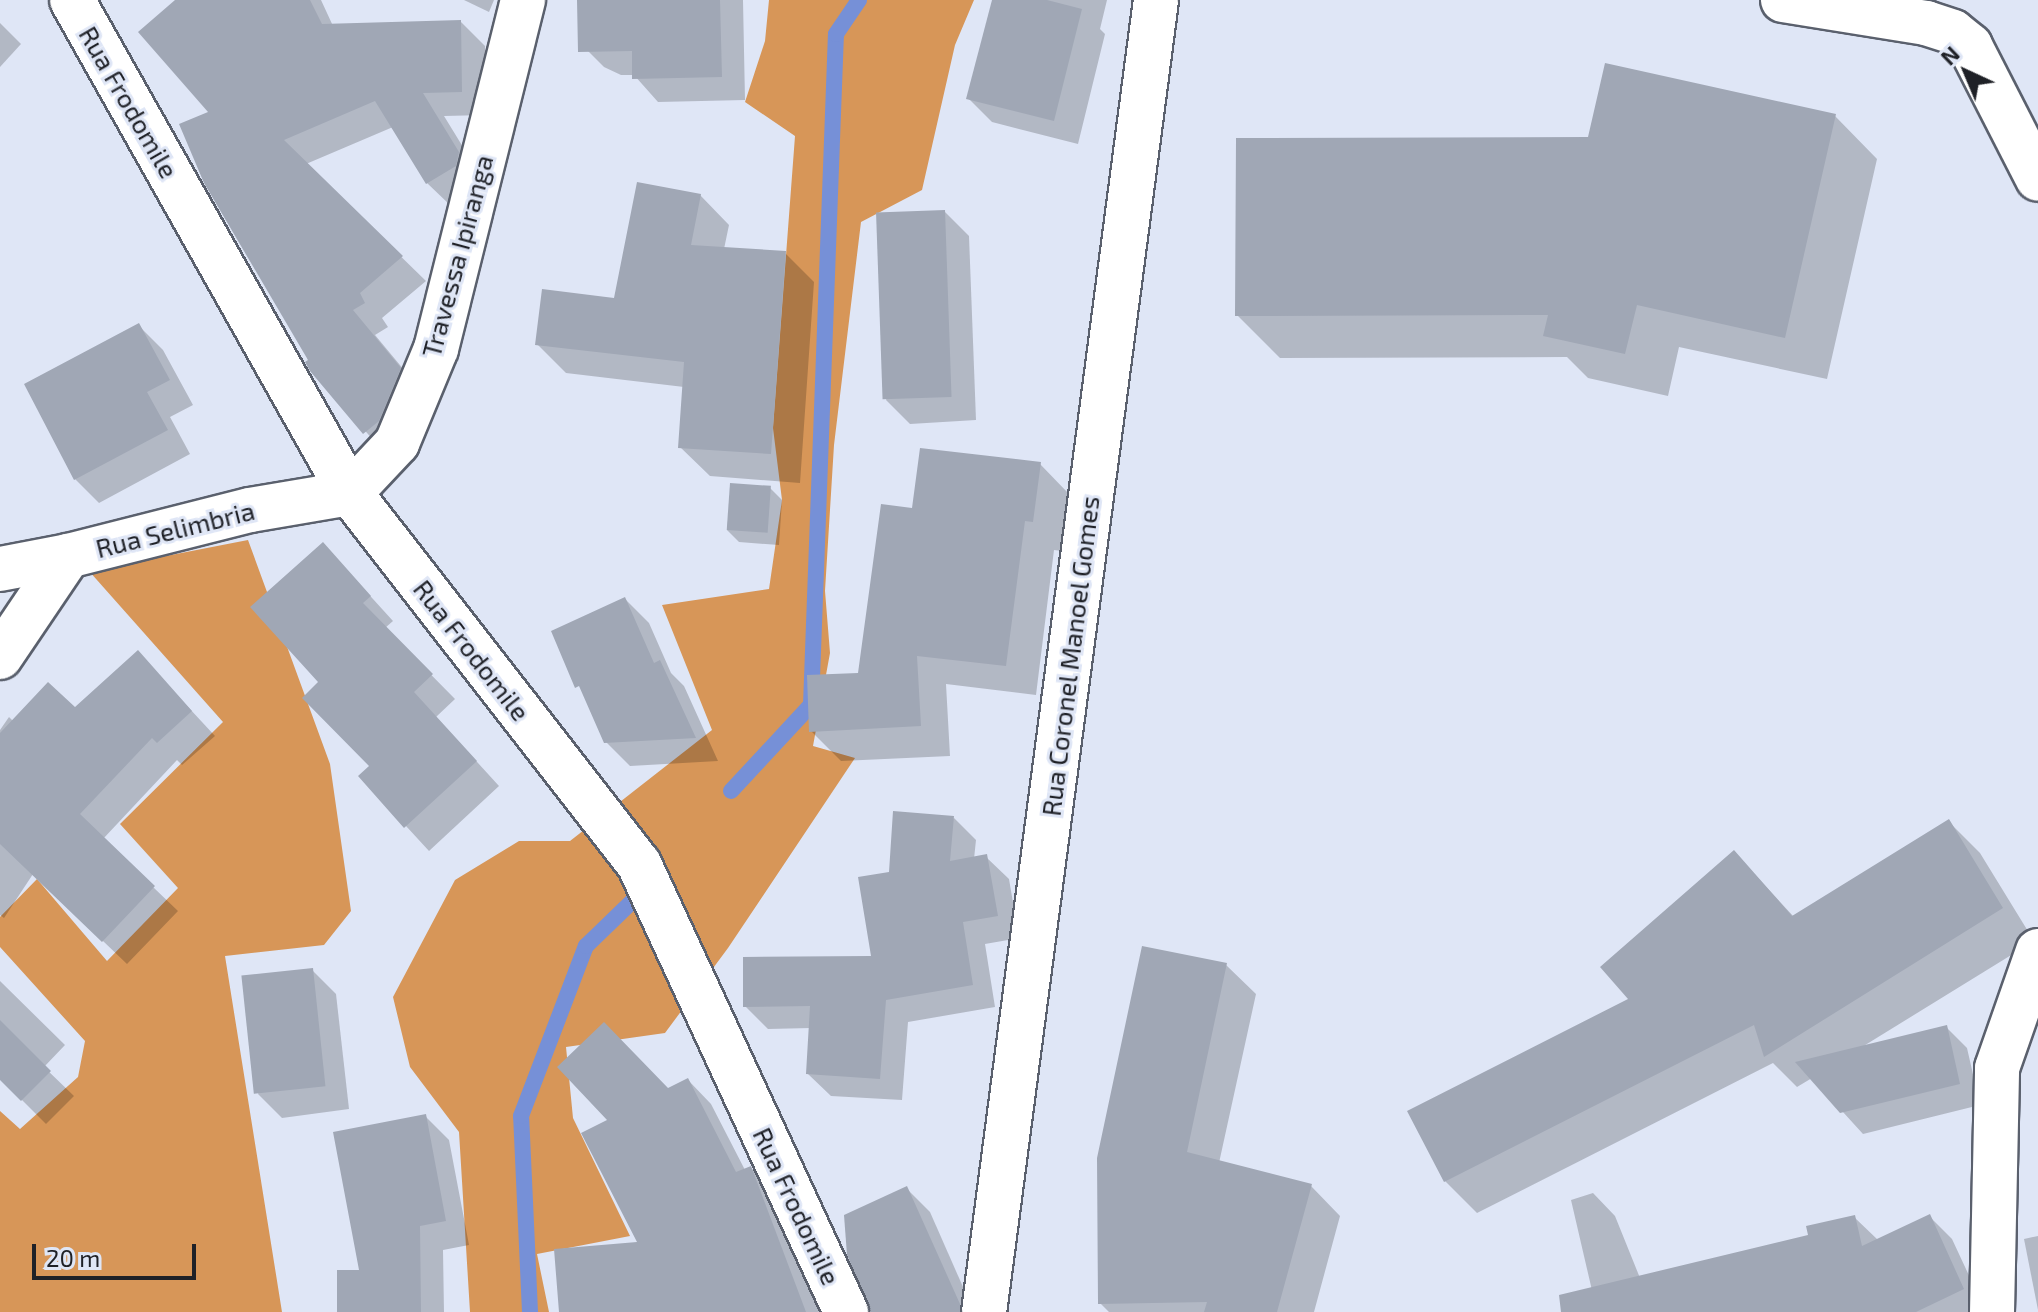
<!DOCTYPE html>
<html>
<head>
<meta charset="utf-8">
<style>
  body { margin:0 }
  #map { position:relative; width:2038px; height:1312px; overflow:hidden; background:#dfe6f6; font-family:"Exo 2",sans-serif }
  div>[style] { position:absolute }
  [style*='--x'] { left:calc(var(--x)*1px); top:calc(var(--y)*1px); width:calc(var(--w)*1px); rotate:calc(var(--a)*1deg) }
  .forest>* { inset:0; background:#d79658 }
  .shadow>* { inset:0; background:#0003 }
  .stream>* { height:16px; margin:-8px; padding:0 8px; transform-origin:8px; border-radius:8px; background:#7690d7 }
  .building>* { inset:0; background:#a0a7b5; transform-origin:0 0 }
  .roads { filter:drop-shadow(2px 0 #5a606d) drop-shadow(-2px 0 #5a606d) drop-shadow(0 2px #5a606d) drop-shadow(0 -2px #5a606d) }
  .minor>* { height:44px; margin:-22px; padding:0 22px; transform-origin:22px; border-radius:22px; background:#fff }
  span { translate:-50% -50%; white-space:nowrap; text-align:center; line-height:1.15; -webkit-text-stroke:6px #dfe6f6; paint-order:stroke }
  .street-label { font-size:26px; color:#1f2127 }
  .north { position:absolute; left:1926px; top:32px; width:80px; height:80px; -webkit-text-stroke:6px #dfe6f6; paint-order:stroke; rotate:316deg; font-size:22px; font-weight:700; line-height:32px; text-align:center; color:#1f2127 }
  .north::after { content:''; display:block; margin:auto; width:28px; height:36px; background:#1f2127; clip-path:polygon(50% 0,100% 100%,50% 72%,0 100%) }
  .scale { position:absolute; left:32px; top:1244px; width:164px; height:36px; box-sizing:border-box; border:4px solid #1f2127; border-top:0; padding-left:10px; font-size:24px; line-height:28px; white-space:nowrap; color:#1f2127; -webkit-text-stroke:6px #dfe6f6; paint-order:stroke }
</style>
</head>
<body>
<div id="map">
  <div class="forest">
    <div style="clip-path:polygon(769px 0,974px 0,955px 45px,922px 190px,861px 222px,834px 445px,825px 591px,830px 653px,813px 746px,855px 758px,728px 948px,665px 1033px,566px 1047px,573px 1118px,630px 1236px,537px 1254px,549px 1312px,470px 1312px,459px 1132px,410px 1067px,393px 997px,455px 880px,519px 841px,570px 841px,712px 730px,662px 605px,769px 589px,782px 500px,773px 428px,795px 136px,745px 102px,765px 41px)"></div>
    <div style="clip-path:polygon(248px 540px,330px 764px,351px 911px,324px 945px,225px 956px,282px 1312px,0 1312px,0 1111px,20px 1129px,78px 1077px,85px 1041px,0 947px,0 917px,37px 879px,107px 961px,178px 888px,120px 824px,223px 722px,89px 571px)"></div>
  </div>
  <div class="shadow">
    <div style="clip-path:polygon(178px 0,321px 0,333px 26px,461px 22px,485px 46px,486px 115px,444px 116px,482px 178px,451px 206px,427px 183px,393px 127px,306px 164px,426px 281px,382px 318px,388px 327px,375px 335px,424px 394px,388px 457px,312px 370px,211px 112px)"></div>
    <div style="clip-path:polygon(464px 0,494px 0,489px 12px)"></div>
    <div style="clip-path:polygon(579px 0,743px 0,745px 100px,658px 102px,634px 75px,621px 75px,604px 67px,580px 43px)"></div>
    <div style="clip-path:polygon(994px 0,1107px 0,1100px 29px,1105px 34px,1078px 144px,992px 122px,969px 99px)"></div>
    <div style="clip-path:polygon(0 23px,21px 44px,0 67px)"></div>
    <div style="clip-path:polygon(1835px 116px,1877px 159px,1827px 379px,1679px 347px,1668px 396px,1588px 378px,1567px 357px,1280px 358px,1237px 315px,1590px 139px)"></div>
    <div style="clip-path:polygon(700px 195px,729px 225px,724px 249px,785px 253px,814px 282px,800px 483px,710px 476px,680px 447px,684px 387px,566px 373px,537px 344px,615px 300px)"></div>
    <div style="clip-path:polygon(945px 212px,969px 236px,976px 420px,910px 424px,886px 400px)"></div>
    <div style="clip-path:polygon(139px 326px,163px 350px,193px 405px,170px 417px,190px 454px,99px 503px,75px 479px)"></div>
    <div style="clip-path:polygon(1040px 464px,1069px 494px,1062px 551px,1054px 550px,1036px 695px,946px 684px,950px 756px,841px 761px,811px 731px,860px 675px,914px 511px)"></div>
    <div style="clip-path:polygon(770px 488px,782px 500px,779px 545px,739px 542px,727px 530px)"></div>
    <div style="clip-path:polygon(323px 544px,393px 621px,385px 628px,455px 699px,436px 717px,499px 786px,429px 851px,360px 776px,372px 766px,321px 683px)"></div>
    <div style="clip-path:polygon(625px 599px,649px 623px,671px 673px,684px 686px,718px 761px,630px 766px,606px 742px)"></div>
    <div style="clip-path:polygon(138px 653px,215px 736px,182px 765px,177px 760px,103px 839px,178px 911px,127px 964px,33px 874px,4px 918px,0 915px,0 730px,9px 717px,13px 721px,75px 709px)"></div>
    <div style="clip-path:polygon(954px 818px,976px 840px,974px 859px,986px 857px,1009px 879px,1019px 938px,985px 944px,995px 1007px,908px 1022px,902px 1100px,831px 1096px,808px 1074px,811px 1028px,768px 1029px,745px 1006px,873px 958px,890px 874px)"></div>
    <div style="clip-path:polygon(1949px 822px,1980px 853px,2034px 941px,1862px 1047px,1946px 1027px,1967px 1048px,1980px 1105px,1863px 1134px,1812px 1078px,1797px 1087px,1773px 1063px,1477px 1213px,1445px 1181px,1410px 1112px,1631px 1000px,1734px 852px,1794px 917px)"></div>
    <div style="clip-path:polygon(1226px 965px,1256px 994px,1219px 1163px,1311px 1186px,1340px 1216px,1314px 1312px,1109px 1312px,1100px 1303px)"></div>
    <div style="clip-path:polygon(312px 970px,336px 994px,349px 1109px,282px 1118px,258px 1094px)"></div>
    <div style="clip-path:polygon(0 981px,65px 1045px,44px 1067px,74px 1096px,46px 1124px,0 1078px)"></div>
    <div style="clip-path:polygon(688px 1080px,711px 1104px,745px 1170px,751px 1168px,774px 1192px,819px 1312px,561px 1312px,641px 1243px,669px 1090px)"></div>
    <div style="clip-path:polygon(425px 1116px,449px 1140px,469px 1245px,443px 1250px,444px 1312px,339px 1312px,362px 1272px)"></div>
    <div style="clip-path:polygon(906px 1188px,930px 1212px,974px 1312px,874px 1312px)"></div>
    <div style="clip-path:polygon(1593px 1193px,1615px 1216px,1640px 1278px,1810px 1236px,1854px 1217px,1878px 1240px,1930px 1217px,1952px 1239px,1986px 1312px,1597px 1312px,1571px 1200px)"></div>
    <div style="clip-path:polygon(2038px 1236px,2038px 1310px,2024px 1239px)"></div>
  </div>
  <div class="stream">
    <div style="--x:731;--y:791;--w:117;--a:-47.1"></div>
    <div style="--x:811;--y:705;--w:671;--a:-87.87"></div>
    <div style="--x:836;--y:34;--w:41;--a:-55.9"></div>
    <div style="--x:530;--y:1312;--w:196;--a:-92.6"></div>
    <div style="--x:521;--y:1116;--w:182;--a:-69.1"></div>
    <div style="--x:586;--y:946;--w:78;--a:-44"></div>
  </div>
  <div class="building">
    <div style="clip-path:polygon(175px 0,310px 0,322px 24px,461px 20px,462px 92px,423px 93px,459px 152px,456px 166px,426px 184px,375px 101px,284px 140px,403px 256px,360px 293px,365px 303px,353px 310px,401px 368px,379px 421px,363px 434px,310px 371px,305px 362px,308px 360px,204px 183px,179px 124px,208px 112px,138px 32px)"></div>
    <div style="clip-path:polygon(577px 0,720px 0,722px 77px,632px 79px,632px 51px,578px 52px)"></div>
    <div style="clip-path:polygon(992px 0,1047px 0,1082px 9px,1054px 121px,966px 99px)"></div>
    <div style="clip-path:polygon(1605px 63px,1836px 114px,1785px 338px,1637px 305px,1625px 354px,1543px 336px,1548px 315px,1235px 316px,1236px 138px,1588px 137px)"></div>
    <div style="clip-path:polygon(637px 182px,701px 194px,691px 245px,786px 251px,771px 454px,678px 448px,684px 362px,535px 345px,542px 289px,614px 298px)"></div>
    <div style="left:945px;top:210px;width:187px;height:69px;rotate:88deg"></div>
    <div style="clip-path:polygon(139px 323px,170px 380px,147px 392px,168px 430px,74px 480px,24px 384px)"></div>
    <div style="clip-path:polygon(920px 448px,1041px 462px,1033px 522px,1025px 521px,1006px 666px,917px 656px,921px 726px,809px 732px,807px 675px,858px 673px,881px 504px,912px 508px)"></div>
    <div style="left:730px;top:483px;width:41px;height:47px;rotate:4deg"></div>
    <div style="clip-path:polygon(323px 542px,371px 596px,363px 603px,433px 674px,414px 692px,477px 761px,404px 828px,358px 776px,369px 766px,302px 698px,318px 682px,250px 607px)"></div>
    <div style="clip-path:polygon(625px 597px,654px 663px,660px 660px,696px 738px,604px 743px,579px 686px,575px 688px,551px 631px)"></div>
    <div style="clip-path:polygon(138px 650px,192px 711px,157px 743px,152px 738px,80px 814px,155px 886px,102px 942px,0 844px,0 733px,48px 682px,75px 707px)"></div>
    <div style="clip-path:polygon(893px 811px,954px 816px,950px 861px,987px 854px,998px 916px,963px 922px,973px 985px,886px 1000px,880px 1079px,806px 1074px,810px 1006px,743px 1007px,743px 957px,871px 956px,858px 877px,889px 872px)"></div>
    <div style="clip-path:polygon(1949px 819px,2003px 908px,1764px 1057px,1754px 1025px,1444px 1182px,1407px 1111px,1628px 999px,1600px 967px,1734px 850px,1792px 916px)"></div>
    <div style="clip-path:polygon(1142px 946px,1227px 963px,1187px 1152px,1312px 1184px,1277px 1312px,1204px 1312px,1207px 1302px,1098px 1304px,1097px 1158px)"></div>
    <div style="left:313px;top:968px;width:119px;height:72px;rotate:84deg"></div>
    <div style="clip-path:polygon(0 1020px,51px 1071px,21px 1101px,0 1080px)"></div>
    <div style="clip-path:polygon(604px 1022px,668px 1088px,688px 1078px,736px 1172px,751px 1166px,806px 1312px,559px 1312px,554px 1249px,637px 1242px,581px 1133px,607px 1120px,557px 1067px)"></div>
    <div style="clip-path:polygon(1947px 1025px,1960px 1084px,1840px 1113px,1795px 1062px)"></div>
    <div style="clip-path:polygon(426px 1114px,446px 1221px,420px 1226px,421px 1312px,337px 1312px,337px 1270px,359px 1270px,333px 1132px)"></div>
    <div style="clip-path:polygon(907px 1186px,960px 1304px,960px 1312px,871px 1312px,847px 1255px,844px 1215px)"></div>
    <div style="clip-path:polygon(1930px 1214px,1964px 1289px,1916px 1312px,1561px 1312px,1559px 1295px,1808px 1235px,1806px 1226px,1855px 1215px,1862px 1246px)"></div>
  </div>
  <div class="roads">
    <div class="minor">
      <div style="--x:72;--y:0;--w:566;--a:60.58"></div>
      <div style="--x:350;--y:493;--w:470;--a:52.1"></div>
      <div style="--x:639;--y:864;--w:494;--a:65.2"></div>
      <div style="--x:1783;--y:0;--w:145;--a:9.1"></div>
      <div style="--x:1926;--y:23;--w:28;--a:18"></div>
      <div style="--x:1953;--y:32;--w:22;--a:39"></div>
      <div style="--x:1970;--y:46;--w:149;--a:62.9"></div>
      <div style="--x:0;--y:569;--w:69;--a:-10.8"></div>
      <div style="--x:68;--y:556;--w:188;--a:-14.2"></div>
      <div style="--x:250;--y:510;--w:101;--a:-9.6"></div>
      <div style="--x:350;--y:493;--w:69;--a:-46.8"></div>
      <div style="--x:397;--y:443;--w:102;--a:-67.5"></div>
      <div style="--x:436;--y:349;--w:360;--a:-76"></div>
      <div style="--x:0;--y:657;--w:122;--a:-56"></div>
      <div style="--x:984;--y:1312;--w:1323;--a:-82.53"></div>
      <div style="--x:1992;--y:1312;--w:244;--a:-88.8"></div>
      <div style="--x:1997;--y:1068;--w:124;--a:-70.7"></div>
    </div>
  </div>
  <div class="street-label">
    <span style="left:129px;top:102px;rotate:60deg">Rua Frodomile</span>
    <span style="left:457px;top:256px;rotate:-75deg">Travessa Ipiranga</span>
    <span style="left:175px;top:529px;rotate:-14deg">Rua Selimbria</span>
    <span style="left:472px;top:650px;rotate:52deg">Rua Frodomile</span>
    <span style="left:1070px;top:656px;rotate:-83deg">Rua Coronel Manoel Gomes</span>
    <span style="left:797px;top:1206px;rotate:65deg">Rua Frodomile</span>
  </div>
  <div class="north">N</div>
  <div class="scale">20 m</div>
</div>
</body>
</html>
